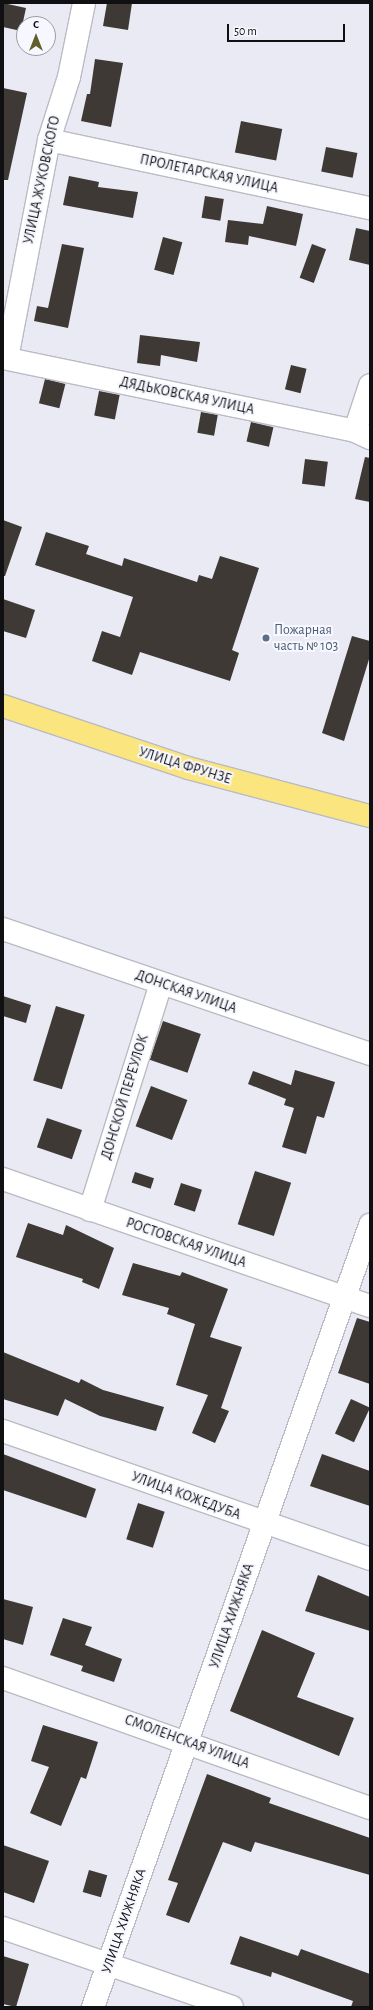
<!DOCTYPE html>
<html>
<head>
<meta charset="utf-8">
<style>
  body { margin:0 }
  #map { position:relative; width:373px; height:2010px; overflow:hidden; background:#e9eaf3; font-family:"Alegreya Sans",sans-serif }
  div>[style] { position:absolute }
  [style*='--x'] { left:calc(var(--x)*1px); top:calc(var(--y)*1px); width:calc(var(--w)*1px); rotate:calc(var(--a)*1deg) }
  .building>* { inset:0; background:#3e3934; transform-origin:0 0 }
  .roads { filter:drop-shadow(1px 0 #babbc4) drop-shadow(-1px 0 #babbc4) drop-shadow(0 1px #babbc4) drop-shadow(0 -1px #babbc4) }
  .minor>* { height:22px; margin:-11px; padding:0 11px; transform-origin:11px; border-radius:11px; background:#fff }
  .major>* { height:22px; margin:-11px; padding:0 11px; transform-origin:11px; border-radius:11px; background:#fbe57f }
  .dots>* { width:11px; height:11px; translate:-50% -50%; box-sizing:border-box; border:2px solid #f7f8ff; border-radius:50% }
  span { translate:-50% -50%; white-space:nowrap; text-align:center; line-height:1.15; -webkit-text-stroke:4px #f7f8ff; paint-order:stroke }
  .street-label { font-size:14px; color:#101013 }
  .service-label { font-size:14px; color:#4e5e75 }
  .left { translate:0 -50%; text-align:left }
  .frame { position:absolute; inset:0; border:4px solid #101013; pointer-events:none }
  .north { position:absolute; left:16px; top:16px; width:40px; height:40px; box-sizing:border-box; background:#f7f8ff; border:1px solid #9b9ba1; border-radius:50%; rotate:0deg; font-size:11px; font-weight:700; line-height:16px; text-align:center; color:#101013 }
  .north::after { content:''; display:block; margin:auto; width:14px; height:18px; background:#615f2c; clip-path:polygon(50% 0,100% 100%,50% 72%,0 100%) }
  .scale { position:absolute; left:227px; top:24px; width:118px; height:18px; box-sizing:border-box; border:2px solid #101013; border-top:0; padding-left:5px; font-size:12px; line-height:14px; white-space:nowrap; color:#101013; -webkit-text-stroke:3px #f7f8ff; paint-order:stroke }
</style>
</head>
<body>
<div id="map">
  <div class="building">
    <div style="clip-path:polygon(3px 3px,26px 8px,21px 31px,3px 27px)"></div>
    <div style="clip-path:polygon(107px 3px,132px 3px,128px 30px,103px 26px)"></div>
    <div style="clip-path:polygon(95px 59px,123px 63px,111px 127px,81px 121px,87px 94px,90px 94px)"></div>
    <div style="clip-path:polygon(3px 88px,27px 93px,8px 180px,3px 180px)"></div>
    <div style="left:241px;top:121px;width:42px;height:32px;rotate:11deg"></div>
    <div style="left:326px;top:147px;width:32px;height:25px;rotate:11deg"></div>
    <div style="clip-path:polygon(69px 176px,99px 182px,98px 187px,138px 192px,133px 218px,63px 205px)"></div>
    <div style="left:205px;top:196px;width:19px;height:22px;rotate:9deg"></div>
    <div style="clip-path:polygon(267px 206px,303px 214px,296px 246px,249px 236px,248px 245px,225px 242px,228px 220px,263px 224px)"></div>
    <div style="clip-path:polygon(356px 228px,370px 231px,370px 265px,349px 260px)"></div>
    <div style="left:163px;top:237px;width:20px;height:34px;rotate:15deg"></div>
    <div style="clip-path:polygon(62px 244px,84px 248px,68px 328px,34px 321px,37px 306px,48px 308px)"></div>
    <div style="left:312px;top:244px;width:15px;height:36px;rotate:20deg"></div>
    <div style="clip-path:polygon(140px 335px,200px 342px,197px 362px,161px 355px,160px 366px,137px 363px)"></div>
    <div style="left:291px;top:365px;width:16px;height:25px;rotate:14deg"></div>
    <div style="left:45px;top:379px;width:21px;height:25px;rotate:14deg"></div>
    <div style="left:99px;top:391px;width:21px;height:25px;rotate:11deg"></div>
    <div style="left:201px;top:412px;width:17px;height:21px;rotate:10deg"></div>
    <div style="left:251px;top:422px;width:23px;height:20px;rotate:13deg"></div>
    <div style="clip-path:polygon(365px 457px,370px 458px,370px 502px,355px 499px)"></div>
    <div style="left:305px;top:459px;width:23px;height:25px;rotate:7deg"></div>
    <div style="clip-path:polygon(3px 520px,22px 527px,5px 576px,3px 576px)"></div>
    <div style="clip-path:polygon(46px 532px,89px 546px,86px 554px,122px 566px,124px 558px,197px 582px,199px 575px,212px 579px,220px 556px,259px 568px,232px 650px,239px 653px,230px 681px,140px 652px,132px 675px,92px 661px,102px 631px,120px 637px,133px 597px,35px 565px)"></div>
    <div style="clip-path:polygon(3px 599px,35px 610px,26px 638px,3px 631px)"></div>
    <div style="clip-path:polygon(352px 636px,370px 641px,370px 656px,344px 741px,322px 733px)"></div>
    <div style="clip-path:polygon(3px 996px,31px 1005px,26px 1023px,3px 1016px)"></div>
    <div style="left:56px;top:1006px;width:30px;height:78px;rotate:17deg"></div>
    <div style="left:163px;top:1021px;width:40px;height:41px;rotate:19deg"></div>
    <div style="clip-path:polygon(295px 1070px,335px 1082px,324px 1118px,317px 1116px,306px 1154px,282px 1147px,294px 1108px,284px 1105px,286px 1099px,248px 1084px,253px 1071px,291px 1085px)"></div>
    <div style="left:151px;top:1086px;width:39px;height:43px;rotate:21deg"></div>
    <div style="left:47px;top:1118px;width:37px;height:31px;rotate:19deg"></div>
    <div style="left:255px;top:1171px;width:38px;height:56px;rotate:18deg"></div>
    <div style="left:135px;top:1172px;width:20px;height:11px;rotate:18deg"></div>
    <div style="left:181px;top:1183px;width:22px;height:23px;rotate:18deg"></div>
    <div style="clip-path:polygon(28px 1223px,63px 1235px,66px 1225px,114px 1248px,99px 1289px,82px 1282px,83px 1279px,16px 1257px)"></div>
    <div style="clip-path:polygon(133px 1263px,180px 1276px,182px 1272px,228px 1289px,210px 1337px,242px 1347px,221px 1408px,229px 1411px,215px 1443px,192px 1433px,208px 1395px,176px 1385px,195px 1324px,167px 1314px,169px 1308px,122px 1295px)"></div>
    <div style="clip-path:polygon(357px 1318px,370px 1322px,370px 1384px,338px 1373px)"></div>
    <div style="clip-path:polygon(3px 1352px,79px 1383px,81px 1379px,103px 1390px,164px 1407px,156px 1431px,100px 1416px,65px 1399px,58px 1416px,3px 1399px)"></div>
    <div style="left:351px;top:1399px;width:21px;height:38px;rotate:25deg"></div>
    <div style="clip-path:polygon(3px 1454px,96px 1489px,86px 1518px,3px 1490px)"></div>
    <div style="clip-path:polygon(322px 1454px,370px 1471px,370px 1506px,310px 1486px)"></div>
    <div style="left:138px;top:1503px;width:28px;height:38px;rotate:18deg"></div>
    <div style="clip-path:polygon(318px 1575px,370px 1597px,370px 1631px,305px 1611px)"></div>
    <div style="clip-path:polygon(3px 1599px,33px 1607px,23px 1645px,3px 1639px)"></div>
    <div style="clip-path:polygon(63px 1618px,92px 1627px,85px 1645px,122px 1659px,114px 1682px,81px 1671px,83px 1666px,50px 1655px)"></div>
    <div style="clip-path:polygon(262px 1630px,315px 1653px,297px 1697px,354px 1718px,339px 1756px,230px 1711px)"></div>
    <div style="clip-path:polygon(43px 1725px,98px 1742px,86px 1779px,81px 1777px,61px 1826px,30px 1813px,49px 1767px,31px 1761px)"></div>
    <div style="clip-path:polygon(207px 1774px,271px 1798px,269px 1803px,370px 1838px,370px 1875px,255px 1842px,251px 1852px,223px 1842px,189px 1923px,166px 1915px,178px 1883px,168px 1880px)"></div>
    <div style="clip-path:polygon(3px 1845px,49px 1861px,34px 1903px,3px 1892px)"></div>
    <div style="left:89px;top:1870px;width:19px;height:23px;rotate:16deg"></div>
    <div style="clip-path:polygon(240px 1936px,298px 1956px,301px 1949px,370px 1974px,370px 2007px,351px 2007px,353px 2001px,272px 1972px,271px 1977px,230px 1964px)"></div>
    <div style="clip-path:polygon(3px 1956px,29px 1964px,16px 2007px,3px 2004px)"></div>
  </div>
  <div class="roads">
    <div class="minor">
      <div style="--x:49;--y:140;--w:328;--a:12"></div>
      <div style="--x:3;--y:358;--w:359;--a:11.7"></div>
      <div style="--x:355;--y:431;--w:17;--a:25"></div>
      <div style="--x:7;--y:358;--w:222;--a:-79.1"></div>
      <div style="--x:49;--y:140;--w:66;--a:-72.4"></div>
      <div style="--x:69;--y:77;--w:76;--a:-78.5"></div>
      <div style="--x:355;--y:431;--w:48;--a:-71.9"></div>
      <div style="--x:3;--y:929;--w:388;--a:18.8"></div>
      <div style="--x:3;--y:1179;--w:388;--a:19.1"></div>
      <div style="--x:90;--y:1210;--w:237;--a:-72.6"></div>
      <div style="--x:3;--y:1431;--w:389;--a:19.2"></div>
      <div style="--x:3;--y:1678;--w:389;--a:19.5"></div>
      <div style="--x:3;--y:1928;--w:242;--a:19"></div>
      <div style="--x:93;--y:2007;--w:830;--a:-70.49"></div>
    </div>
    <div class="major">
      <div style="--x:3;--y:706;--w:195;--a:18.5"></div>
      <div style="--x:188;--y:768;--w:188;--a:14.8"></div>
    </div>
  </div>
  <div class="dots">
    <div style="left:266px;top:638px;background:#5c6f8a"></div>
  </div>
  <div class="street-label">
    <span style="left:209px;top:174px;rotate:12deg">ПРОЛЕТАРСКАЯ УЛИЦА</span>
    <span style="left:42px;top:180px;rotate:-78deg">УЛИЦА ЖУКОВСКОГО</span>
    <span style="left:187px;top:396px;rotate:12deg">ДЯДЬКОВСКАЯ УЛИЦА</span>
    <span style="left:185px;top:766px;rotate:17deg">УЛИЦА ФРУНЗЕ</span>
    <span style="left:186px;top:992px;rotate:19deg">ДОНСКАЯ УЛИЦА</span>
    <span style="left:125px;top:1097px;rotate:-73deg">ДОНСКОЙ ПЕРЕУЛОК</span>
    <span style="left:186px;top:1243px;rotate:19deg">РОСТОВСКАЯ УЛИЦА</span>
    <span style="left:186px;top:1496px;rotate:20deg">УЛИЦА КОЖЕДУБА</span>
    <span style="left:232px;top:1616px;rotate:-71deg">УЛИЦА ХИЖНЯКА</span>
    <span style="left:187px;top:1742px;rotate:20deg">СМОЛЕНСКАЯ УЛИЦА</span>
    <span style="left:124px;top:1921px;rotate:-71deg">УЛИЦА ХИЖНЯКА</span>
  </div>
  <div class="service-label">
    <span class="left" style="left:274px;top:638px">Пожарная<br>часть № 103</span>
  </div>
  <div class="frame"></div>
  <div class="north">С</div>
  <div class="scale">50 m</div>
</div>
</body>
</html>
